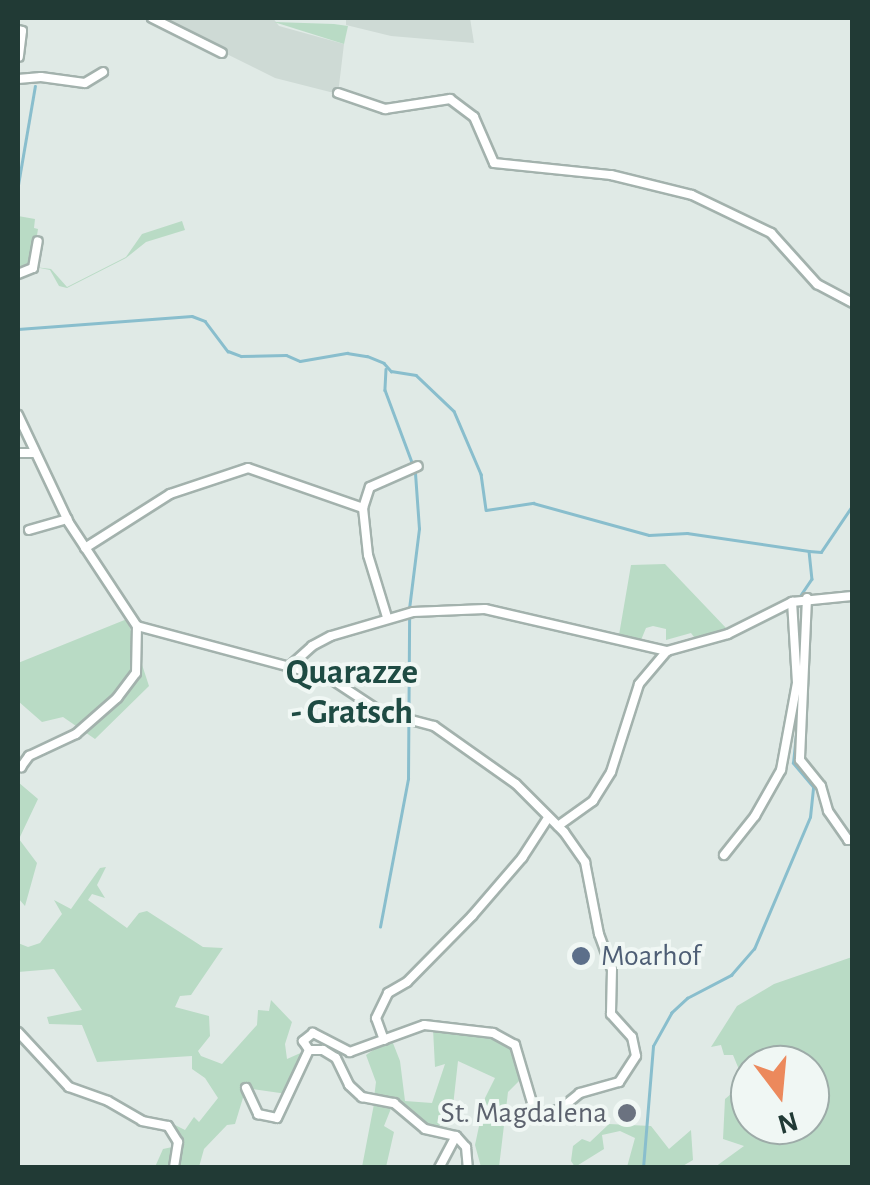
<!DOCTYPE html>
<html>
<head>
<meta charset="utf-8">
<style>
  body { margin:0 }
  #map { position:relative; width:870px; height:1185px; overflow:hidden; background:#e0eae6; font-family:"Alegreya Sans",sans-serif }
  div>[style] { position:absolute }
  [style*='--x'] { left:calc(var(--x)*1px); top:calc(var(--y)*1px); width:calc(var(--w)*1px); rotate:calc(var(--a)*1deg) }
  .built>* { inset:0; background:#cedad5 }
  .green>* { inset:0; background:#b9dbc5 }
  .stream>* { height:2.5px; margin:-1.25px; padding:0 1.25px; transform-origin:1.25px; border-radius:1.25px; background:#89becd }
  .roads { filter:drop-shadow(2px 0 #a3b2ad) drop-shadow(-2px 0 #a3b2ad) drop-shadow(0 2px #a3b2ad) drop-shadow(0 -2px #a3b2ad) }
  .street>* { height:8px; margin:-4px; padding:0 4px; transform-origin:4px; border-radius:4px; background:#fff }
  .dots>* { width:28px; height:28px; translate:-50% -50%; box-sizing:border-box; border:5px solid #f0f7f4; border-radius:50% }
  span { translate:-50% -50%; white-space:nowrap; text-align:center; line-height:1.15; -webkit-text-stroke:8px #f0f7f4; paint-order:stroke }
  .service-label { font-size:30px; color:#4e5e75 }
  .left { translate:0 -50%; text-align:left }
  .worship-label { font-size:30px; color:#5b616d }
  .right { translate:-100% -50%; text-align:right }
  .quarter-label { font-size:35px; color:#1e4b43; font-weight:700 }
  .frame { position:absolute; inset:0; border:20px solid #213a35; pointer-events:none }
  .north { position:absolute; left:730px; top:1045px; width:100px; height:100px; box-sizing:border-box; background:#f0f7f4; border:2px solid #9daba8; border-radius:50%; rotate:164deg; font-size:28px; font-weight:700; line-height:40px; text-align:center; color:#213a35 }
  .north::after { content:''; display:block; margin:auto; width:35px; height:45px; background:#ec895c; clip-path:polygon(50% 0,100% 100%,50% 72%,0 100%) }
</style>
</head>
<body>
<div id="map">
  <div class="built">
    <div style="clip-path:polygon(273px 18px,279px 26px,344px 44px,338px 94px,275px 78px,156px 19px)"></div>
    <div style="clip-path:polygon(346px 18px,470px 18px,474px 43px,391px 36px,346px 25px)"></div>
  </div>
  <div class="green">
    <div style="clip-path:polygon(274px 22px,334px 24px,348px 26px,344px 44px)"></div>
    <div style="clip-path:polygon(18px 216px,35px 219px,34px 228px,38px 229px,33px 260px,18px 269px)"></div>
    <div style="clip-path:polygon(182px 221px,185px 230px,146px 242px,126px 258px,67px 288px,59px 286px,50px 270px,35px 267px,51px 269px,67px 287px,126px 257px,142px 234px)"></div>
    <div style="clip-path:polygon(665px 564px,727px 629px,697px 641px,691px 633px,666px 640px,666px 629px,653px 626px,646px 628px,641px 640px,619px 635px,631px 565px)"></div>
    <div style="clip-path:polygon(127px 619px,149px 686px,95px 739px,63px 717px,42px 722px,18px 701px,18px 663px)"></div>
    <div style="clip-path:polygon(18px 782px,38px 799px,19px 839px,37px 863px,25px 906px,18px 898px)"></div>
    <div style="clip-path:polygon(106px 867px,97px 885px,105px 898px,92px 894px,88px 900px,127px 928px,139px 913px,147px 911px,203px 947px,223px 948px,191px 995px,180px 996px,175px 1007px,209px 1016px,210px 1036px,198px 1051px,201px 1056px,222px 1064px,257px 1025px,258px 1010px,269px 1011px,271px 1000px,292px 1022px,285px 1044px,287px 1059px,305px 1051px,287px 1094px,246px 1088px,235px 1124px,227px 1125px,204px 1149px,199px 1167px,155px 1167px,163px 1149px,177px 1146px,167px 1121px,185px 1130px,194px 1117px,199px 1122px,218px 1098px,205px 1078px,192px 1069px,192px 1056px,97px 1062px,82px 1025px,49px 1024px,47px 1017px,82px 1010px,54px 969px,18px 972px,18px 943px,28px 947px,40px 943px,62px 914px,54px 900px,71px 909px,100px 868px)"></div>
    <div style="clip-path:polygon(evenodd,852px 957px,852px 1167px,715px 1167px,744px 1146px,723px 1139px,725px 1099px,737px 1089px,740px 1072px,733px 1055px,724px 1055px,721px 1045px,711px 1047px,737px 1006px,774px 984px,852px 957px,750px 1065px,810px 1065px,810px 1125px,750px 1125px,750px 1065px)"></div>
    <div style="clip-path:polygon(433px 1029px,471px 1030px,505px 1040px,513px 1048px,521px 1079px,508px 1092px,499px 1167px,481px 1167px,475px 1145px,485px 1098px,495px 1078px,458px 1061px,453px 1106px,442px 1105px,439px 1131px,427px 1128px,394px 1101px,374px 1098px,376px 1082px,366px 1055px,391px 1038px,400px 1061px,405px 1101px,432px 1103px,445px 1064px,435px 1067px)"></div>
    <div style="clip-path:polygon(374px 1104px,392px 1106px,384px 1126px,394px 1132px,386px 1167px,362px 1167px)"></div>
    <div style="clip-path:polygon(609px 1124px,651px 1126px,669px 1149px,691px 1130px,693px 1160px,681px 1167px,627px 1167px,635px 1138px,620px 1131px,602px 1135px,604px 1149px,575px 1167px,571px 1161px,573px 1146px,582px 1139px,590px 1142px)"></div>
  </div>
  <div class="stream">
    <div style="--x:18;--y:185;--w:100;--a:-80.3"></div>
    <div style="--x:18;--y:329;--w:174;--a:-4.3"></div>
    <div style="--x:192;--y:316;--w:14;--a:21"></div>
    <div style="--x:205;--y:321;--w:38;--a:53"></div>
    <div style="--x:228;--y:351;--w:14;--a:21"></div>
    <div style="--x:241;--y:356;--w:45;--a:-1.3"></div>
    <div style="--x:286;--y:355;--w:15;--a:23"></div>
    <div style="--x:300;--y:361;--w:48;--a:-9.7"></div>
    <div style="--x:347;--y:353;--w:20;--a:9"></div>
    <div style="--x:367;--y:356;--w:18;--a:22"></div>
    <div style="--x:384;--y:363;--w:11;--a:49"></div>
    <div style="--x:391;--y:371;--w:25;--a:9"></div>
    <div style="--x:416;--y:375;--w:52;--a:43.5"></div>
    <div style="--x:454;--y:411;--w:69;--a:66.8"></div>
    <div style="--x:481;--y:474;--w:36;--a:82"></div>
    <div style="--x:486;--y:510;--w:48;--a:-8.5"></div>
    <div style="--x:533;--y:503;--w:120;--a:15.4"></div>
    <div style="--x:649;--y:535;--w:38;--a:-3"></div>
    <div style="--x:687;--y:533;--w:123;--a:8.4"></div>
    <div style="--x:809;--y:551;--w:28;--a:84"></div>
    <div style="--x:812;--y:579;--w:22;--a:124"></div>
    <div style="--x:386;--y:369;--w:21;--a:93"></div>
    <div style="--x:385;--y:390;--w:80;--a:69.5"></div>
    <div style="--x:809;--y:551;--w:12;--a:5"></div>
    <div style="--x:821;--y:552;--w:55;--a:-56"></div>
    <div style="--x:409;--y:609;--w:81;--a:-82.9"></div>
    <div style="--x:419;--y:529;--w:56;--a:-94.1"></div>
    <div style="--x:380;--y:927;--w:151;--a:-79.3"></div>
    <div style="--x:408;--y:779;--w:163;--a:-89.6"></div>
    <div style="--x:643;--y:1168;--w:122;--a:-85.3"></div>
    <div style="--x:653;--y:1046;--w:38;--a:-61"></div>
    <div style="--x:671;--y:1013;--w:22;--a:-43"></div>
    <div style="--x:687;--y:998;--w:50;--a:-27.6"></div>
    <div style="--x:731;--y:975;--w:35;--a:-49"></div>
    <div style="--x:754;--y:949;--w:143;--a:-67"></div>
    <div style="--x:810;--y:817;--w:30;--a:-84"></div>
    <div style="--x:813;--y:787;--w:31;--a:-130"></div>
    <div style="--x:793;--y:763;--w:57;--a:-84"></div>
  </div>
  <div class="roads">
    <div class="street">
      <div style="--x:152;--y:18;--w:78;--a:26.6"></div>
      <div style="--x:18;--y:30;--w:4;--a:14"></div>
      <div style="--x:22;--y:31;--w:26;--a:97"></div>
      <div style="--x:18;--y:79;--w:23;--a:-5"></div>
      <div style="--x:41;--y:77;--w:44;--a:7.8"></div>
      <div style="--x:85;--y:83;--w:21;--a:-31"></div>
      <div style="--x:338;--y:93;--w:50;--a:18.8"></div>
      <div style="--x:385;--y:109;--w:66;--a:-8.7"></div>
      <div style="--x:450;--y:99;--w:30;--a:37"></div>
      <div style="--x:474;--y:117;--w:50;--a:66.5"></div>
      <div style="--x:494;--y:163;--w:118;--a:5.9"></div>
      <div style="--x:611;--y:175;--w:83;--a:13.9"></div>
      <div style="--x:692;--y:195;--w:88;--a:25.7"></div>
      <div style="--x:771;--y:233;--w:69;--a:48"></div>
      <div style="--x:817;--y:284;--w:40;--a:28"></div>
      <div style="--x:18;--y:274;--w:16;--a:-22"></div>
      <div style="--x:33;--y:268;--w:27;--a:-80"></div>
      <div style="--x:18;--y:415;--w:119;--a:64.7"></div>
      <div style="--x:69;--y:523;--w:123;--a:56.6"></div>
      <div style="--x:18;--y:453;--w:17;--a:0"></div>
      <div style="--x:363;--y:508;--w:47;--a:83.9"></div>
      <div style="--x:368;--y:555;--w:65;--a:73"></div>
      <div style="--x:29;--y:530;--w:40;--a:-16"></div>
      <div style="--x:85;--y:548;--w:101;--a:-32.4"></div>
      <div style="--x:170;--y:494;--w:82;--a:-18.4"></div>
      <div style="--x:248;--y:468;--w:122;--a:19.2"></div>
      <div style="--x:363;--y:508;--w:22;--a:-72"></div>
      <div style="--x:370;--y:487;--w:52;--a:-23.6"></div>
      <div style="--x:807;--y:598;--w:162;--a:92.5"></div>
      <div style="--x:800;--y:760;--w:33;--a:51"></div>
      <div style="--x:821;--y:786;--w:26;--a:74"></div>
      <div style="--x:828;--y:811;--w:35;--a:55"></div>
      <div style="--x:848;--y:840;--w:4;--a:-14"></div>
      <div style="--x:137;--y:626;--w:198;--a:15"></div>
      <div style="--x:328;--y:677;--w:64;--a:33.4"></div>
      <div style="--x:381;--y:712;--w:55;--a:14.8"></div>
      <div style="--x:434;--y:726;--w:100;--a:35.3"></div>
      <div style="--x:516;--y:784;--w:68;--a:45"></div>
      <div style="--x:564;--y:832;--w:37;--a:55"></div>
      <div style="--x:585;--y:862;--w:73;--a:79"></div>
      <div style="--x:599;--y:934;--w:37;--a:70"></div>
      <div style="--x:612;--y:969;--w:45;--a:91.3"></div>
      <div style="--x:611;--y:1014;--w:31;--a:48"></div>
      <div style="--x:632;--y:1037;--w:19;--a:78"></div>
      <div style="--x:636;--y:1056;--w:31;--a:123"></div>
      <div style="--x:619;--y:1082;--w:41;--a:164.2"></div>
      <div style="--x:580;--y:1093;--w:26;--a:141"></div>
      <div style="--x:560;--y:1109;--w:16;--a:162"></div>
      <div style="--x:545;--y:1114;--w:14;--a:-146"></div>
      <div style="--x:533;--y:1106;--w:64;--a:-106.4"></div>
      <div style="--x:515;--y:1045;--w:25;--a:-151"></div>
      <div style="--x:493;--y:1033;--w:69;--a:-173.4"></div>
      <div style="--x:424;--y:1025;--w:79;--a:160"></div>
      <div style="--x:350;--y:1052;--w:42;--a:-152.8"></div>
      <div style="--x:313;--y:1033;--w:13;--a:141"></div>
      <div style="--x:303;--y:1041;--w:11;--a:56"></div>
      <div style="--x:290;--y:666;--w:30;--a:-42"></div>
      <div style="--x:312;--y:646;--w:21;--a:-28"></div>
      <div style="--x:331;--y:636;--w:85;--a:-16.3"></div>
      <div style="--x:413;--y:612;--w:72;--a:-2.4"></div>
      <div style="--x:485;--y:609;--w:187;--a:13"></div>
      <div style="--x:667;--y:651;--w:63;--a:-15.6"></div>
      <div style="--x:728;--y:634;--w:72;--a:-26.6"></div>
      <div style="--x:792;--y:602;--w:60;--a:-5.7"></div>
      <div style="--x:18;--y:765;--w:4;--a:34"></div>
      <div style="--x:21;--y:767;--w:14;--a:-54"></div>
      <div style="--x:29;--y:756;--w:52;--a:-25.1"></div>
      <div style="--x:76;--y:734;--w:55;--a:-41.3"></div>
      <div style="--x:117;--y:698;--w:31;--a:-53"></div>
      <div style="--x:136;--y:673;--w:47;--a:-88.8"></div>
      <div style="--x:558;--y:826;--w:43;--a:-35.5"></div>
      <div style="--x:593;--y:801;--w:34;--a:-58"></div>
      <div style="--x:611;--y:772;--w:92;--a:-72.3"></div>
      <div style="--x:639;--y:684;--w:43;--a:-49.7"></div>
      <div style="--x:724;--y:855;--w:50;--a:-51.5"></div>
      <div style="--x:755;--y:816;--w:53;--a:-60.5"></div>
      <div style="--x:781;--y:770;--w:88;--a:-79.6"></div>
      <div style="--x:797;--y:683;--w:81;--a:-93.5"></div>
      <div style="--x:18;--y:1032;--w:75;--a:47.2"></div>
      <div style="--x:69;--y:1087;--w:41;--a:19.7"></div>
      <div style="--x:108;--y:1101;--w:39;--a:30"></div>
      <div style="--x:142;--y:1121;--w:26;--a:11"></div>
      <div style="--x:168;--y:1126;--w:19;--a:58"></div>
      <div style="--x:178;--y:1142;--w:26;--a:99"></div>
      <div style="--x:384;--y:1040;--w:23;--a:-110"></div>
      <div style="--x:376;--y:1018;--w:28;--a:-64"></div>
      <div style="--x:388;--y:993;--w:22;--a:-30"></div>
      <div style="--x:407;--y:982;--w:93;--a:-45.4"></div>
      <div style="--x:472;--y:916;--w:77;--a:-49.2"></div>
      <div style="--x:522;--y:858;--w:48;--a:-57"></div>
      <div style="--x:309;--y:1050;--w:14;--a:0"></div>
      <div style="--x:323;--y:1050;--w:15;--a:32"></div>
      <div style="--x:336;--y:1058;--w:30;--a:64"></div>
      <div style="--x:349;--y:1085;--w:18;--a:43"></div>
      <div style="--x:362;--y:1097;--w:33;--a:11"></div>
      <div style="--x:394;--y:1103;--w:40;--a:40"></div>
      <div style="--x:425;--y:1129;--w:32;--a:13"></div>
      <div style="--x:246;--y:1088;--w:29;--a:65"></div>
      <div style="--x:258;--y:1114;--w:19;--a:12"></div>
      <div style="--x:277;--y:1118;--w:75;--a:-64.8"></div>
      <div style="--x:456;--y:1136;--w:15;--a:48"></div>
      <div style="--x:466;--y:1147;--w:21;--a:85"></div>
      <div style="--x:439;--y:1168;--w:36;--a:-62"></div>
    </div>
  </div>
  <div class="dots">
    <div style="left:581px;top:956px;background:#5c6f8a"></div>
    <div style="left:627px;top:1113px;background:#6b7280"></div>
  </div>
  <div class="service-label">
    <span class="left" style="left:601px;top:956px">Moarhof</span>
  </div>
  <div class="worship-label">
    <span class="right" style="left:607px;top:1113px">St. Magdalena</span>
  </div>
  <div class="quarter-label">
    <span style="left:352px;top:693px">Quarazze<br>- Gratsch</span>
  </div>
  <div class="frame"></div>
  <div class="north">N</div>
</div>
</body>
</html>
